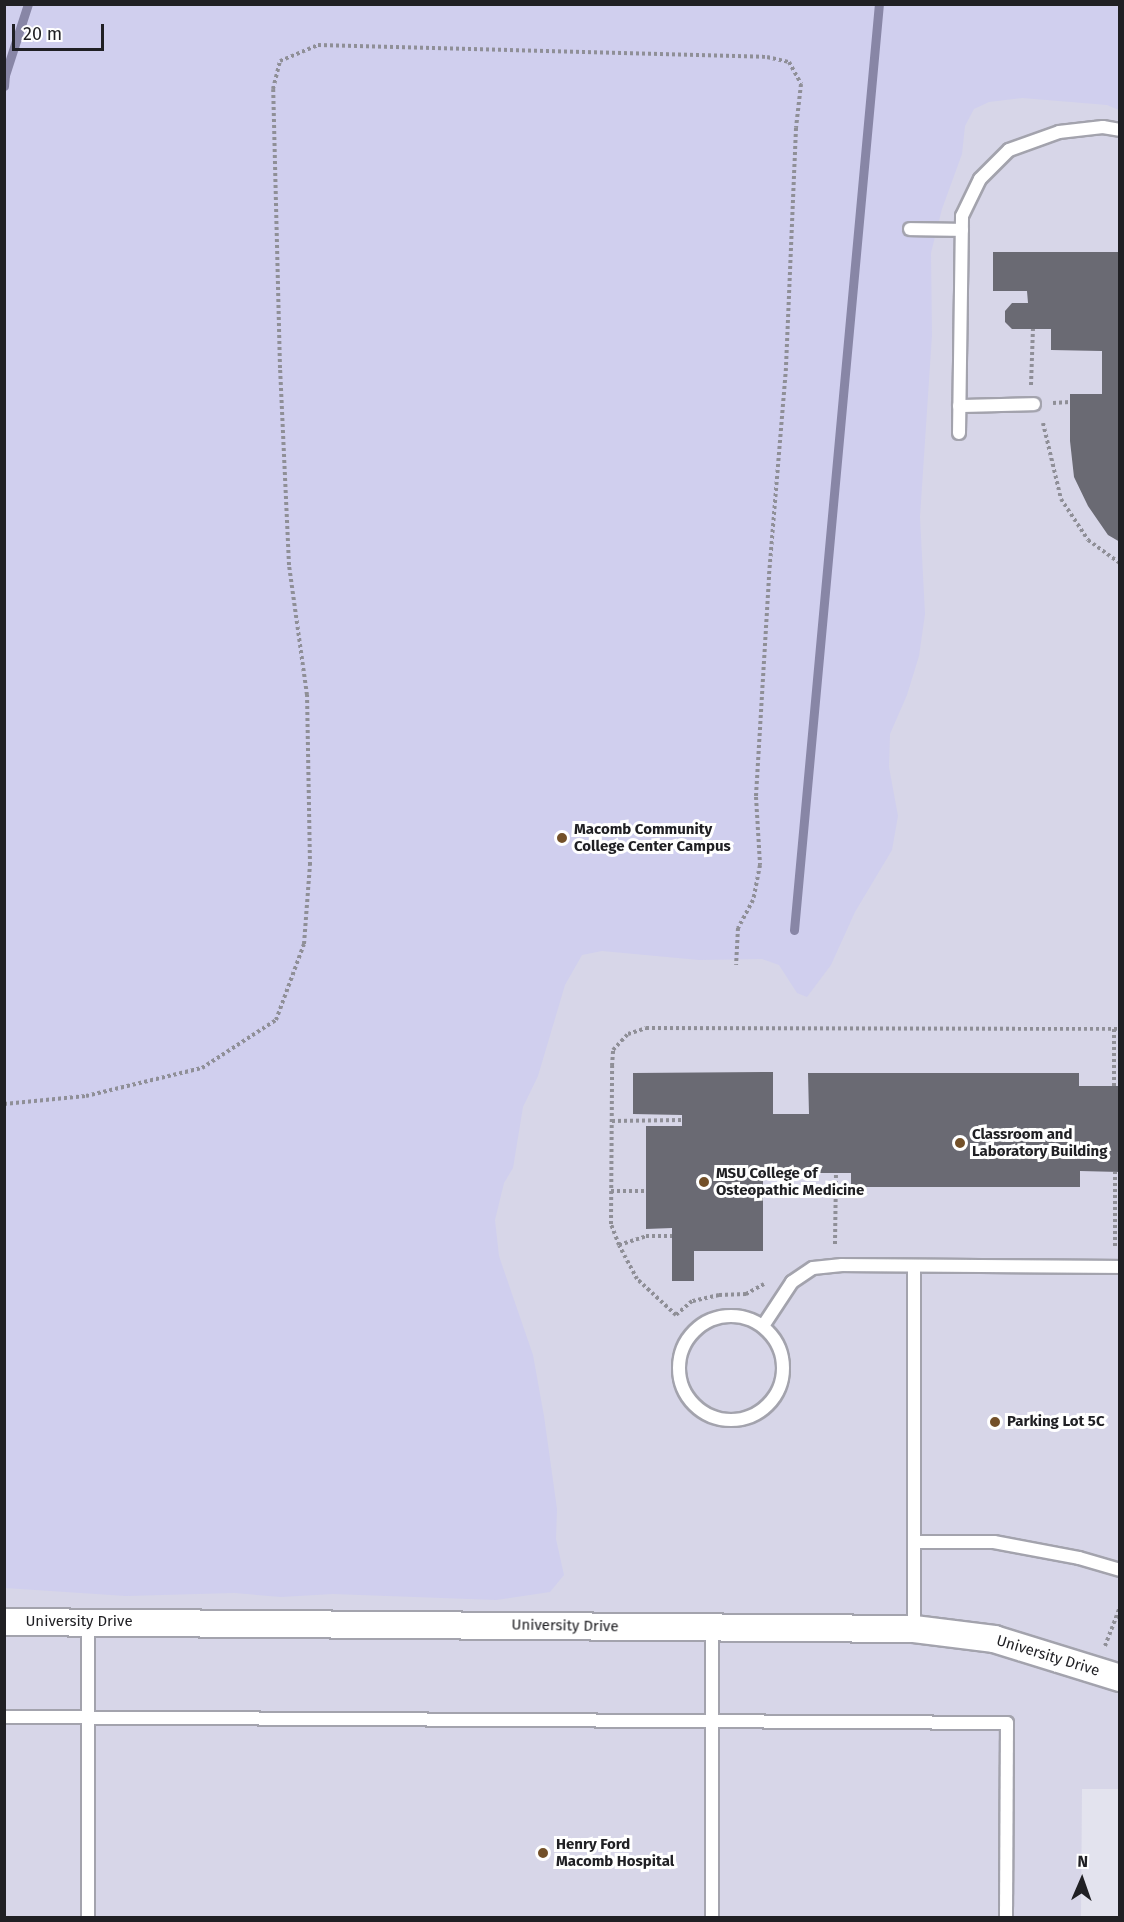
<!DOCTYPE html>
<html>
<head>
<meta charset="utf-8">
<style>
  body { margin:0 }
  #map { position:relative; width:1124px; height:1922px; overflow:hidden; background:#e3e3ee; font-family:"Fira Sans",sans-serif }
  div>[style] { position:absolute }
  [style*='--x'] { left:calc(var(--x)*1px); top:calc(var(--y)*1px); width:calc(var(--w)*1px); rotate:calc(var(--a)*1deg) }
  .built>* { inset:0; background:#d7d6e8 }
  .green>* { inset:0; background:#d0cfee }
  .stream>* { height:9px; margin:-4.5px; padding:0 4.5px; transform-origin:4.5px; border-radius:4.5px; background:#8886a6 }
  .building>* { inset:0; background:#6a6a73 }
  .path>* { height:4px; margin-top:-2px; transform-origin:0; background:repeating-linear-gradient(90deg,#8f8f97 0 3px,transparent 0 6px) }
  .roads { filter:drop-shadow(2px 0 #a3a3ad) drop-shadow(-2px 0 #a3a3ad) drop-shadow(0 2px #a3a3ad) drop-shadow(0 -2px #a3a3ad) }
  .service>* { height:12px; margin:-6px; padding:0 6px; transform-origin:6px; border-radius:6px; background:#fff }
  .service>.ring { margin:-6px; padding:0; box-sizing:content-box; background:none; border:12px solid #fff; border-radius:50% }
  .minor>* { height:26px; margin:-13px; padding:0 13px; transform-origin:13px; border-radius:13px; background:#fff }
  .dots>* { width:16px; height:16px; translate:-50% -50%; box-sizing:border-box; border:3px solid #fff; border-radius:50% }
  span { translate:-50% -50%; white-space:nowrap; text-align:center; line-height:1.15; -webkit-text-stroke:6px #fff; paint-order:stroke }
  .poi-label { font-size:15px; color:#202024; font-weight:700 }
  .left { translate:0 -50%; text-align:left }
  .street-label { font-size:15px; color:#202024 }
  .frame { position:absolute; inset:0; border:6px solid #202024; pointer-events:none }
  .north { position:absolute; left:1052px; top:1850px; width:60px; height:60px; -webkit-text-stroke:4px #fff; paint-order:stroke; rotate:2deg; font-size:16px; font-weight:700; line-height:24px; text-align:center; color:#202024 }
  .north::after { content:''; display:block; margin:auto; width:21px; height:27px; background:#202024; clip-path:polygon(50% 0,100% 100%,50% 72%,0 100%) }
  .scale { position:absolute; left:12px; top:24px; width:92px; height:27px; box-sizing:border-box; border:3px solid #202024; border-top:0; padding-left:8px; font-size:18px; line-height:21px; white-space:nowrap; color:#202024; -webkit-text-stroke:4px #fff; paint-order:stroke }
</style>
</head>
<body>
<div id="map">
  <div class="built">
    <div style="clip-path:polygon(5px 5px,1119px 5px,1120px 1789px,1082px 1789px,1081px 1917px,5px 1918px)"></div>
  </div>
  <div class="green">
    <div style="clip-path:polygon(5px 5px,1119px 5px,1119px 110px,1107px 105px,1022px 98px,989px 102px,974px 109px,965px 126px,962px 154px,942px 209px,931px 253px,932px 335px,920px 517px,925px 614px,919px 656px,907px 695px,890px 734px,889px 767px,898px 816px,892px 850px,855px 912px,831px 965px,807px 997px,797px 993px,779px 965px,762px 959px,699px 960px,602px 951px,582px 955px,565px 985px,538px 1076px,523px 1107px,513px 1168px,504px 1183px,495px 1220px,499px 1256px,533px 1355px,544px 1416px,557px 1509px,556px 1539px,564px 1575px,550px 1592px,496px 1600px,333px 1594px,281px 1597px,234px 1593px,126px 1596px,5px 1588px)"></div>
  </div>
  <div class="stream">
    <div style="--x:4;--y:86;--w:11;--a:-85"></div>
    <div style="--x:5;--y:75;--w:75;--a:-72.1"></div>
    <div style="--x:794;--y:930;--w:930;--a:-84.76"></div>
  </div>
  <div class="building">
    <div style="clip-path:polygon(993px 252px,1120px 252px,1120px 542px,1108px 535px,1088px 506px,1074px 477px,1070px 441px,1070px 394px,1102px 394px,1102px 351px,1051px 350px,1051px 329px,1012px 329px,1005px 322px,1005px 311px,1012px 303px,1028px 303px,1027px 291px,993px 291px)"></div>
    <div style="clip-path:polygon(773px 1072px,773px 1114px,809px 1114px,808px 1073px,1079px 1073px,1079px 1086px,1120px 1086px,1120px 1172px,1080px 1171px,1080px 1187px,851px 1187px,851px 1173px,763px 1173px,763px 1251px,694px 1251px,694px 1281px,672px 1281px,672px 1228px,646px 1229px,646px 1126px,682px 1126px,682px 1115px,633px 1114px,633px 1073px)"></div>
  </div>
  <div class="path">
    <div style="--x:1031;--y:385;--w:56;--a:-88"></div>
    <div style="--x:1053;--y:403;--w:17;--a:-3"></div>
    <div style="--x:1043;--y:423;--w:78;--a:76.7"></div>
    <div style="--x:1061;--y:499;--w:49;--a:56.6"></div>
    <div style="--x:1088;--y:540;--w:39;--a:36"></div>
    <div style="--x:1114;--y:1086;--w:57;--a:-90"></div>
    <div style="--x:4;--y:1104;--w:82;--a:-5.6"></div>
    <div style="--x:86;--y:1096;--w:119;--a:-13.6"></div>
    <div style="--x:202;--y:1068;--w:88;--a:-33"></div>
    <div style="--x:276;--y:1020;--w:81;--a:-69.8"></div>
    <div style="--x:304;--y:944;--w:79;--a:-85.7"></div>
    <div style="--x:310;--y:865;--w:170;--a:-91"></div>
    <div style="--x:307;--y:695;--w:131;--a:-97.9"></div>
    <div style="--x:289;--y:565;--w:197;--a:-92.6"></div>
    <div style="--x:280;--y:368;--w:279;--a:-91.4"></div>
    <div style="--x:273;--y:89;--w:29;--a:-76"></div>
    <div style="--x:280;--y:61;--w:41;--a:-22.8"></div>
    <div style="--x:318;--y:45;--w:449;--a:1.5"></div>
    <div style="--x:767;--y:57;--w:23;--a:13"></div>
    <div style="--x:789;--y:62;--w:25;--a:61"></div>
    <div style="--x:801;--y:84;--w:44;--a:96.5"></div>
    <div style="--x:796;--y:128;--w:240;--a:92.4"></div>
    <div style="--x:786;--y:368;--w:210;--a:94.7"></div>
    <div style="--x:769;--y:577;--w:220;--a:93.4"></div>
    <div style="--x:756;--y:797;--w:68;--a:86.6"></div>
    <div style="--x:760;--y:865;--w:36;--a:101"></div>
    <div style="--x:753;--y:900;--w:32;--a:118"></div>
    <div style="--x:738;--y:928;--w:37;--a:93"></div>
    <div style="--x:612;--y:1121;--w:70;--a:-0.8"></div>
    <div style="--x:611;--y:1191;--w:35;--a:0"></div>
    <div style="--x:835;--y:1244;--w:71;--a:-89.2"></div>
    <div style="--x:619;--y:1245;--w:28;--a:-18"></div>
    <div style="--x:646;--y:1236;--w:26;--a:0"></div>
    <div style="--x:1115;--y:1246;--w:74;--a:-90"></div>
    <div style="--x:764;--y:1284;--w:21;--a:151"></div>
    <div style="--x:746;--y:1294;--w:27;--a:178"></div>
    <div style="--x:719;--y:1295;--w:28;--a:167"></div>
    <div style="--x:692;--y:1301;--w:21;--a:139"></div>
    <div style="--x:676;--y:1315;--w:53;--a:-137.3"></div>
    <div style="--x:637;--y:1279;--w:38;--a:-118"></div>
    <div style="--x:619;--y:1245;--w:22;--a:-111"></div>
    <div style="--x:611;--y:1224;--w:158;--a:-89.6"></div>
    <div style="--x:612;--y:1066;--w:16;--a:-86"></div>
    <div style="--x:613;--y:1050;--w:22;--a:-47"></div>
    <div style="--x:628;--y:1034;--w:19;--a:-18"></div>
    <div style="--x:646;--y:1028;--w:474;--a:0.1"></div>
    <div style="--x:1105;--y:1646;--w:42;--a:-69"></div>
  </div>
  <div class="roads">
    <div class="service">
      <div style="--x:910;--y:229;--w:52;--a:1.1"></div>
      <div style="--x:959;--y:406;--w:75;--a:-1.5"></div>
      <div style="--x:959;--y:433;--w:217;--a:-89.2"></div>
      <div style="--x:962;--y:216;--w:41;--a:-64.1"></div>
      <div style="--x:980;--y:179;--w:41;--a:-45"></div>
      <div style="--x:1009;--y:150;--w:53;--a:-19.8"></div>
      <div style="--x:1059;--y:132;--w:44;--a:-6.5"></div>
      <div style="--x:1103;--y:127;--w:17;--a:10"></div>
      <div style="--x:914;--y:1266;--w:363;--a:90"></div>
      <div class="ring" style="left:679px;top:1316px;width:92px;height:92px"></div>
      <div style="--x:763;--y:1326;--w:53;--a:-56.6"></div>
      <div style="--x:792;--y:1282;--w:25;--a:-34"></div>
      <div style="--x:813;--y:1268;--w:29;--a:-6"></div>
      <div style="--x:842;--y:1265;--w:278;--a:0.4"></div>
      <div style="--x:914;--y:1542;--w:80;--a:0"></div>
      <div style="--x:994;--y:1542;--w:86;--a:10.7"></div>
      <div style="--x:1079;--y:1558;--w:43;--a:16.3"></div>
      <div style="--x:4;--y:1717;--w:1003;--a:0.34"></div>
      <div style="--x:1007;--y:1723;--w:195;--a:90.3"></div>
      <div style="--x:88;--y:1918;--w:296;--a:-90"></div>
      <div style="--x:712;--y:1918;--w:290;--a:-90"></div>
    </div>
    <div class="minor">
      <div style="--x:4;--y:1622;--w:910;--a:0.44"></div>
      <div style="--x:914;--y:1629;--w:81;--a:7.1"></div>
      <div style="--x:994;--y:1639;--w:132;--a:17.2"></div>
    </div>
  </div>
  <div class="dots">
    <div style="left:562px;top:838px;background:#735029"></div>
    <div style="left:960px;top:1143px;background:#735029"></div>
    <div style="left:704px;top:1182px;background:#735029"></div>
    <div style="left:995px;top:1422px;background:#735029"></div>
    <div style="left:543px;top:1853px;background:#735029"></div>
  </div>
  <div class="poi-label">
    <span class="left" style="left:574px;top:838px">Macomb Community<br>College Center Campus</span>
    <span class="left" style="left:972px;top:1143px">Classroom and<br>Laboratory Building</span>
    <span class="left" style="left:716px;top:1182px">MSU College of<br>Osteopathic Medicine</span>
    <span class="left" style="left:1007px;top:1422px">Parking Lot 5C</span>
    <span class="left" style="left:556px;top:1853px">Henry Ford<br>Macomb Hospital</span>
  </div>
  <div class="street-label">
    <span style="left:79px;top:1622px">University Drive</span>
    <span style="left:565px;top:1626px;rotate:1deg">University Drive</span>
    <span style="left:1048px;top:1656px;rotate:17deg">University Drive</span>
  </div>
  <div class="frame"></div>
  <div class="north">N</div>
  <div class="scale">20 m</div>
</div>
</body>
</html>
